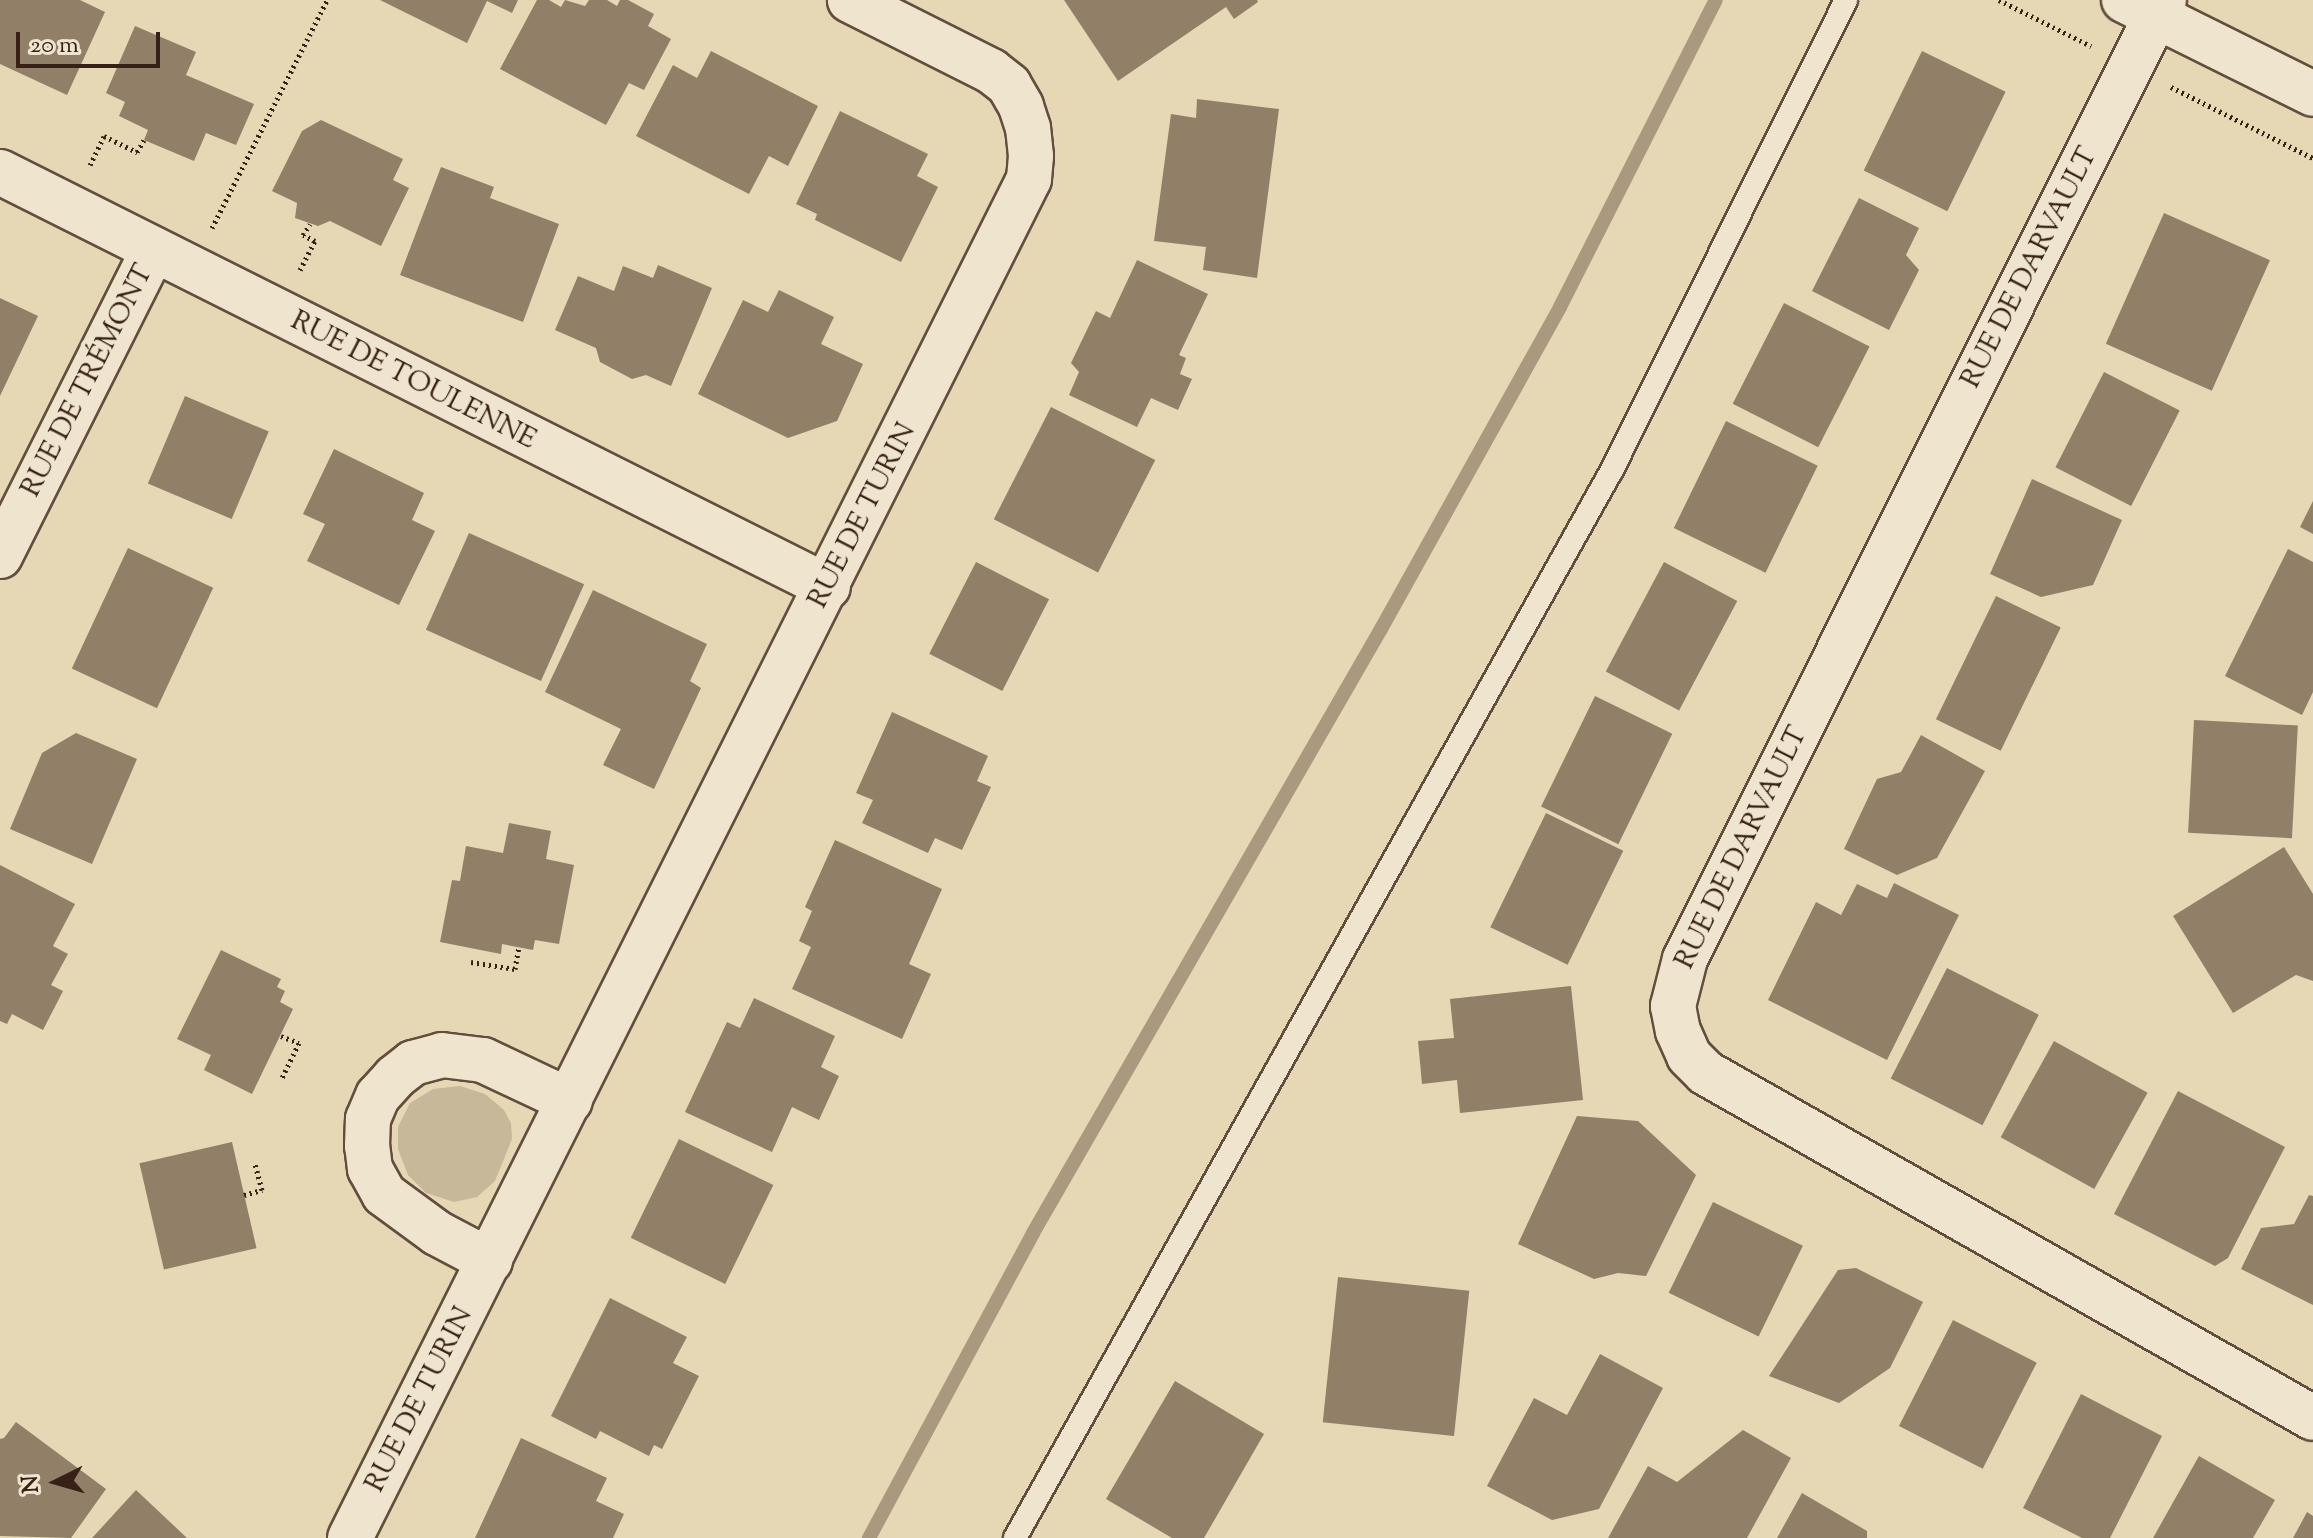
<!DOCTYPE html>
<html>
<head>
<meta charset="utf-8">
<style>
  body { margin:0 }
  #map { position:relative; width:2313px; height:1538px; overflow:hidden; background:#e6d7b5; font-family:"Sorts Mill Goudy",serif }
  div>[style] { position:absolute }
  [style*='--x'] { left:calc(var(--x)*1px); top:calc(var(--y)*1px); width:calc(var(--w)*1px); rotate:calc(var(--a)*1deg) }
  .green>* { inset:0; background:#c8b89a }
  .stream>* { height:14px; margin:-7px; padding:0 7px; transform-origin:7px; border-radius:7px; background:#aa997f }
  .building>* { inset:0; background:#927f68; transform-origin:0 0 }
  .path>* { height:5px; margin-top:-2.5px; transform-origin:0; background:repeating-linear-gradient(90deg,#372015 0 2px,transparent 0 6px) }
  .roads { filter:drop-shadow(2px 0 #634e3d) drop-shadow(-2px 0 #634e3d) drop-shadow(0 2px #634e3d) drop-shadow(0 -2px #634e3d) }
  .lane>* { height:22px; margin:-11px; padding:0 11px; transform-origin:11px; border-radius:11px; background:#efe5cf }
  .street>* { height:44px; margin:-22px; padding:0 22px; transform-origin:22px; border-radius:22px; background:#efe5cf }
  span { translate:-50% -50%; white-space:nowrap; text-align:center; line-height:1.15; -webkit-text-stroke:8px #efe5cf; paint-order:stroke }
  .street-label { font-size:28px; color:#372015 }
  .north { position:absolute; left:16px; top:1442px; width:80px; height:80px; -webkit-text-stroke:6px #efe5cf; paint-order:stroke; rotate:265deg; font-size:22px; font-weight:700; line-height:32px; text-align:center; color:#372015 }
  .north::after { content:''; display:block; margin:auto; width:28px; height:36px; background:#372015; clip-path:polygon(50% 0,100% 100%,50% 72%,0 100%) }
  .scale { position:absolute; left:16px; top:32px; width:144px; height:36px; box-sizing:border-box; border:4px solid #372015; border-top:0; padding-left:10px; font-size:24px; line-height:28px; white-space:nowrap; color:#372015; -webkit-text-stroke:6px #efe5cf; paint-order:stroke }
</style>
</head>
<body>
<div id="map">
  <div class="green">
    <div style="clip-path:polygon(460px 1086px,485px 1094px,504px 1110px,511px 1123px,512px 1139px,495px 1181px,477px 1197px,454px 1202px,426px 1193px,408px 1175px,398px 1149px,398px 1127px,410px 1103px,433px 1089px)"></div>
  </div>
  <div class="stream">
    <div style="--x:869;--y:1538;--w:346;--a:-61.7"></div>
    <div style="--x:1033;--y:1233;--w:697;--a:-60.05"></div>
    <div style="--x:1381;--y:629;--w:368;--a:-60.9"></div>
    <div style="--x:1560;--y:307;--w:344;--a:-63.1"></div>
  </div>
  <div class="building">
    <div style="clip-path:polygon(0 0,80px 0,105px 12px,67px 95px,0 64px)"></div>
    <div style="clip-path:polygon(380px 0,518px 0,512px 13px,487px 1px,467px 43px)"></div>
    <div style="clip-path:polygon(537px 0,549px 0,561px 7px,565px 0,585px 6px,589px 0,607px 0,617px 6px,620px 0,628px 0,654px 14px,648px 26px,671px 39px,644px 90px,629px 83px,606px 125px,500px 69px)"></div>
    <div style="clip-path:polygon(1064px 0,1257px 0,1258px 2px,1234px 19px,1226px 7px,1118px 81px)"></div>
    <div style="clip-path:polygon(135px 26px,196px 52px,186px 75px,254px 104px,236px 145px,206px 133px,194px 161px,144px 140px,148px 130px,119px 116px,125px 102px,106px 93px)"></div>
    <div style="clip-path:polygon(711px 51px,818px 106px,788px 166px,769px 156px,749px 194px,636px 136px,673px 65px,697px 78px)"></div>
    <div style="left:1922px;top:51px;width:93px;height:133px;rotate:26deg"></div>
    <div style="clip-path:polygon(1197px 99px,1279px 109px,1257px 278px,1203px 270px,1206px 247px,1154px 241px,1171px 114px,1196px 118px)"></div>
    <div style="clip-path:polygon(840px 111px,928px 154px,917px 176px,938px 187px,901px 262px,815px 220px,817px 214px,796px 204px)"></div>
    <div style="clip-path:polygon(321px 120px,403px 159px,393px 180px,409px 188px,381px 246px,330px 221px,318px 226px,295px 218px,297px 203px,272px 191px,302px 131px)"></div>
    <div style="clip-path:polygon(441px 167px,494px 187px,490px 198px,559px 224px,523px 322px,400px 275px)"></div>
    <div style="clip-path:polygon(1859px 198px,1919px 228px,1906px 255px,1919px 270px,1889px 330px,1812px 291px)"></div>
    <div style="left:2164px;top:213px;width:116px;height:143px;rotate:24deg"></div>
    <div style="clip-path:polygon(1137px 260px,1208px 294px,1179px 355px,1186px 358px,1180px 374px,1192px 379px,1178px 410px,1151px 398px,1137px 427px,1069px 395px,1079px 372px,1071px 363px,1096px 311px,1110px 318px)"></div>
    <div style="clip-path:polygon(658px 265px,712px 288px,671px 386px,646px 375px,632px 379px,600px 362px,596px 348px,555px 330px,578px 276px,614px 291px,623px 266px,653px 278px)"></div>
    <div style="clip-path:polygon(779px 290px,834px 317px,821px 344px,863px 364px,837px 421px,788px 438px,698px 394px,743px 300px,768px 312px)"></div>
    <div style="clip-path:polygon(0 298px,38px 316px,0 396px)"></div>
    <div style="left:1784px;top:303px;width:96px;height:113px;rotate:27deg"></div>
    <div style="left:2104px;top:372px;width:85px;height:107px;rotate:27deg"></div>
    <div style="left:185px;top:396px;width:91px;height:95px;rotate:23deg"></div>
    <div style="left:1051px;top:407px;width:117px;height:126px;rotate:27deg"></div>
    <div style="left:1726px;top:421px;width:102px;height:119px;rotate:26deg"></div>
    <div style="clip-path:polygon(334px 449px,424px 493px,412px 520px,435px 531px,399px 605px,307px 561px,325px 524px,303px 514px)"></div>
    <div style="clip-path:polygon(2032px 479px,2122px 520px,2093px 585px,2041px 597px,1990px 574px)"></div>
    <div style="clip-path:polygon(2313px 501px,2313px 534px,2300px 527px)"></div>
    <div style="left:469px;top:533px;width:126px;height:106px;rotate:24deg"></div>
    <div style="left:128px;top:548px;width:94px;height:133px;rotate:25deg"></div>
    <div style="clip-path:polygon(2288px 549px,2313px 562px,2313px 692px,2302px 715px,2225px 676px)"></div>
    <div style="left:976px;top:562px;width:82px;height:103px;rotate:27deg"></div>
    <div style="left:1664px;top:562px;width:83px;height:124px;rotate:28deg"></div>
    <div style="clip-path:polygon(593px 590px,707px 644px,690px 681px,701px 688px,654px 789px,603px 765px,621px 729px,545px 692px)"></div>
    <div style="left:1996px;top:596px;width:72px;height:137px;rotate:26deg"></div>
    <div style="left:1595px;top:696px;width:86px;height:123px;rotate:26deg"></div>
    <div style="clip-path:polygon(892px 712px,988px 756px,977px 781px,991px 787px,962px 850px,935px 838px,928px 853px,862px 823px,873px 800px,856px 793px)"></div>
    <div style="left:2194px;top:720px;width:104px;height:113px;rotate:3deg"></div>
    <div style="clip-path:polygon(76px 733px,137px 759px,92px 864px,10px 829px,42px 753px)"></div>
    <div style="clip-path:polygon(1921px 735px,1985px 771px,1937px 858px,1897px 875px,1844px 849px,1877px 779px,1901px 772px)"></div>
    <div style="left:1546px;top:813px;width:86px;height:127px;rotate:26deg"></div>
    <div style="clip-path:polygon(509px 823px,551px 831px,546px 859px,574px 865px,559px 944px,535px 940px,533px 950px,502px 944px,501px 954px,440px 942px,452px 880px,460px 881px,466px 846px,503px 853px)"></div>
    <div style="clip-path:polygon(835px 840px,942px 889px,909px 964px,931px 974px,902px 1039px,792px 989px,811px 947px,799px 941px,812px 911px,805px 907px)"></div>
    <div style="clip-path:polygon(2284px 847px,2313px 894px,2313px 981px,2296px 975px,2233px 1013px,2173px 916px)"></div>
    <div style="clip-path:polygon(0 865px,75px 904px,53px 946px,68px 954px,51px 985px,63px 991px,43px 1030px,12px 1014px,7px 1024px,0 1021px)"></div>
    <div style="clip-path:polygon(1894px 883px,1959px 915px,1887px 1060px,1768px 1000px,1816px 902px,1841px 915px,1857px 884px,1887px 898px)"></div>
    <div style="clip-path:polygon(221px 950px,281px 979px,277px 987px,285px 991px,280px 1002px,293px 1009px,252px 1094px,204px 1070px,211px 1055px,177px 1039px)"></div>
    <div style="left:1947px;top:968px;width:103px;height:124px;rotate:27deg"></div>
    <div style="clip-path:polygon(1571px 986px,1583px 1100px,1460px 1113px,1457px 1080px,1422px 1084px,1418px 1041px,1454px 1038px,1450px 999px)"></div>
    <div style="clip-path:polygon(754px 998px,835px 1036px,821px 1067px,839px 1076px,819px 1120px,792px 1107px,772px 1152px,685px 1112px,727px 1022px,740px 1028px)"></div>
    <div style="left:2054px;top:1041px;width:107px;height:110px;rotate:29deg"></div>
    <div style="clip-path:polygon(2178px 1091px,2285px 1147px,2228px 1258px,2215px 1266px,2114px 1214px)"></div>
    <div style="clip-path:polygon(1577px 1116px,1638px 1121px,1696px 1175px,1646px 1276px,1618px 1273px,1594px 1279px,1518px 1244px)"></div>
    <div style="left:679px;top:1139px;width:105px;height:110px;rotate:26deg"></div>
    <div style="left:232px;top:1142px;width:109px;height:95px;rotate:77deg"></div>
    <div style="clip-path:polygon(2309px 1195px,2313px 1196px,2313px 1305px,2241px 1269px,2261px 1228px,2294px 1224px)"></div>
    <div style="left:1713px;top:1202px;width:100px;height:101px;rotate:26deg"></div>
    <div style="clip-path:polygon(1856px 1268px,1923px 1302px,1890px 1368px,1839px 1403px,1769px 1376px,1838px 1270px)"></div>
    <div style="left:1338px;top:1277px;width:132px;height:146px;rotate:6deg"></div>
    <div style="clip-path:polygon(610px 1298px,687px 1337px,673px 1363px,699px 1376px,662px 1449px,654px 1445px,649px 1456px,600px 1431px,596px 1439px,551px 1416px)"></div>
    <div style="left:1953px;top:1320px;width:94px;height:119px;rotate:27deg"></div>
    <div style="clip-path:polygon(1600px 1354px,1663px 1388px,1599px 1509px,1552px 1520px,1487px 1486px,1534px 1398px,1567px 1415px)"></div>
    <div style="clip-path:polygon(1175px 1381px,1264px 1434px,1204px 1538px,1172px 1538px,1106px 1499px)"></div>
    <div style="clip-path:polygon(2081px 1394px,2162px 1436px,2110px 1538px,2082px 1538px,2023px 1508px)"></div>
    <div style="clip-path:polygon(16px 1422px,106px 1489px,71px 1538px,0 1536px,0 1439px,4px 1438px)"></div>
    <div style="clip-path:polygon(1743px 1430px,1791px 1458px,1747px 1538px,1608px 1538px,1648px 1466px,1677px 1482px)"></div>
    <div style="clip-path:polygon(521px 1438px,607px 1478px,596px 1501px,624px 1514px,613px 1538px,475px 1538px)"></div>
    <div style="clip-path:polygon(2199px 1456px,2275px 1500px,2253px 1538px,2153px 1538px)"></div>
    <div style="clip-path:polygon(136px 1490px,187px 1538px,92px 1538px)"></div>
    <div style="clip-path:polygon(1802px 1493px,1867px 1531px,1867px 1538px,1777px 1538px)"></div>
    <div style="clip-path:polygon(2307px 1512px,2313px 1516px,2313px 1538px,2293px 1538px)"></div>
  </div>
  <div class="path">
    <div style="--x:1999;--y:0;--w:103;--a:26.6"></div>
    <div style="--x:2171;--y:87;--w:159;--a:26.6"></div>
    <div style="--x:90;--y:165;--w:32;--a:-64"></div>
    <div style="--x:104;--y:136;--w:37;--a:26"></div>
    <div style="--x:137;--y:152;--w:14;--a:-60"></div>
    <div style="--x:212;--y:228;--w:255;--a:-63.2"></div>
    <div style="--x:300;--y:270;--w:33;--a:-63"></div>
    <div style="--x:315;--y:241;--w:13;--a:-153"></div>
    <div style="--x:303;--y:235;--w:13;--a:-58"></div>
    <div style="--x:471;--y:962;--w:45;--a:9"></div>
    <div style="--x:515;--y:969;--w:22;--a:-80"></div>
    <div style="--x:281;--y:1036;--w:19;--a:21"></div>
    <div style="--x:299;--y:1043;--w:39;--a:116"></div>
    <div style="--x:244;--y:1195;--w:19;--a:-16"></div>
    <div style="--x:262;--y:1190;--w:28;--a:-105"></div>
  </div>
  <div class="roads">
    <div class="lane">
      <div style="--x:1015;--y:1538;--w:1224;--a:-60.8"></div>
      <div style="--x:1612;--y:470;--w:525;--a:-63.53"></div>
    </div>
    <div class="street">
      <div style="--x:2124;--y:0;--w:211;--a:26.4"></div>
      <div style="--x:2164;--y:0;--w:1072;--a:116.54"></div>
      <div style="--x:1685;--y:959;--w:49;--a:104.3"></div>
      <div style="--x:1673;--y:1006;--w:25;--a:79"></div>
      <div style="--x:1678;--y:1031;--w:27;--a:66"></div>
      <div style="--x:1689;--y:1056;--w:24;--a:45"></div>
      <div style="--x:1706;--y:1073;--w:698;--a:29.61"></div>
      <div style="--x:0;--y:172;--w:926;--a:26.62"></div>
      <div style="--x:0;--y:556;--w:343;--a:-63.4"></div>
      <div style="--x:490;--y:1261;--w:60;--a:-152.2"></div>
      <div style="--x:437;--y:1233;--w:66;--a:-143.7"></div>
      <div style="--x:384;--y:1194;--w:29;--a:-119"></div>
      <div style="--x:370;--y:1169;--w:23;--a:-97"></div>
      <div style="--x:367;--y:1146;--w:27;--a:-88"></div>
      <div style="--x:368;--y:1119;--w:25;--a:-67"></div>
      <div style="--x:378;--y:1096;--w:25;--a:-48"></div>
      <div style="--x:395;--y:1077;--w:23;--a:-38"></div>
      <div style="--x:413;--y:1063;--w:30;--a:-15"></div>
      <div style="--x:442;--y:1055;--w:41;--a:7"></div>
      <div style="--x:483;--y:1060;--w:96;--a:25.2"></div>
      <div style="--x:350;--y:1538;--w:1519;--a:-63.45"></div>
      <div style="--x:1029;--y:179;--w:23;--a:-85"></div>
      <div style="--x:1031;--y:156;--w:28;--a:-96"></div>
      <div style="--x:1028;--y:128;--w:23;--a:-108"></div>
      <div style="--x:1021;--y:106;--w:24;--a:-120"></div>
      <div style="--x:1009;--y:85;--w:23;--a:-142"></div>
      <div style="--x:991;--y:71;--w:158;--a:-153.3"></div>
    </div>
  </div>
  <div class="street-label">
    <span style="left:2030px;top:268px;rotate:-63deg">RUE DE DARVAULT</span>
    <span style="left:88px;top:381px;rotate:-63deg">RUE DE TRÉMONT</span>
    <span style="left:413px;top:381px;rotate:27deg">RUE DE TOULENNE</span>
    <span style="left:863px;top:516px;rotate:-63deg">RUE DE TURIN</span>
    <span style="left:1742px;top:848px;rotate:-64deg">RUE DE DARVAULT</span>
    <span style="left:420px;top:1400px;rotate:-63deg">RUE DE TURIN</span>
  </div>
  <div class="north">N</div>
  <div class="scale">20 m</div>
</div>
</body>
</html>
